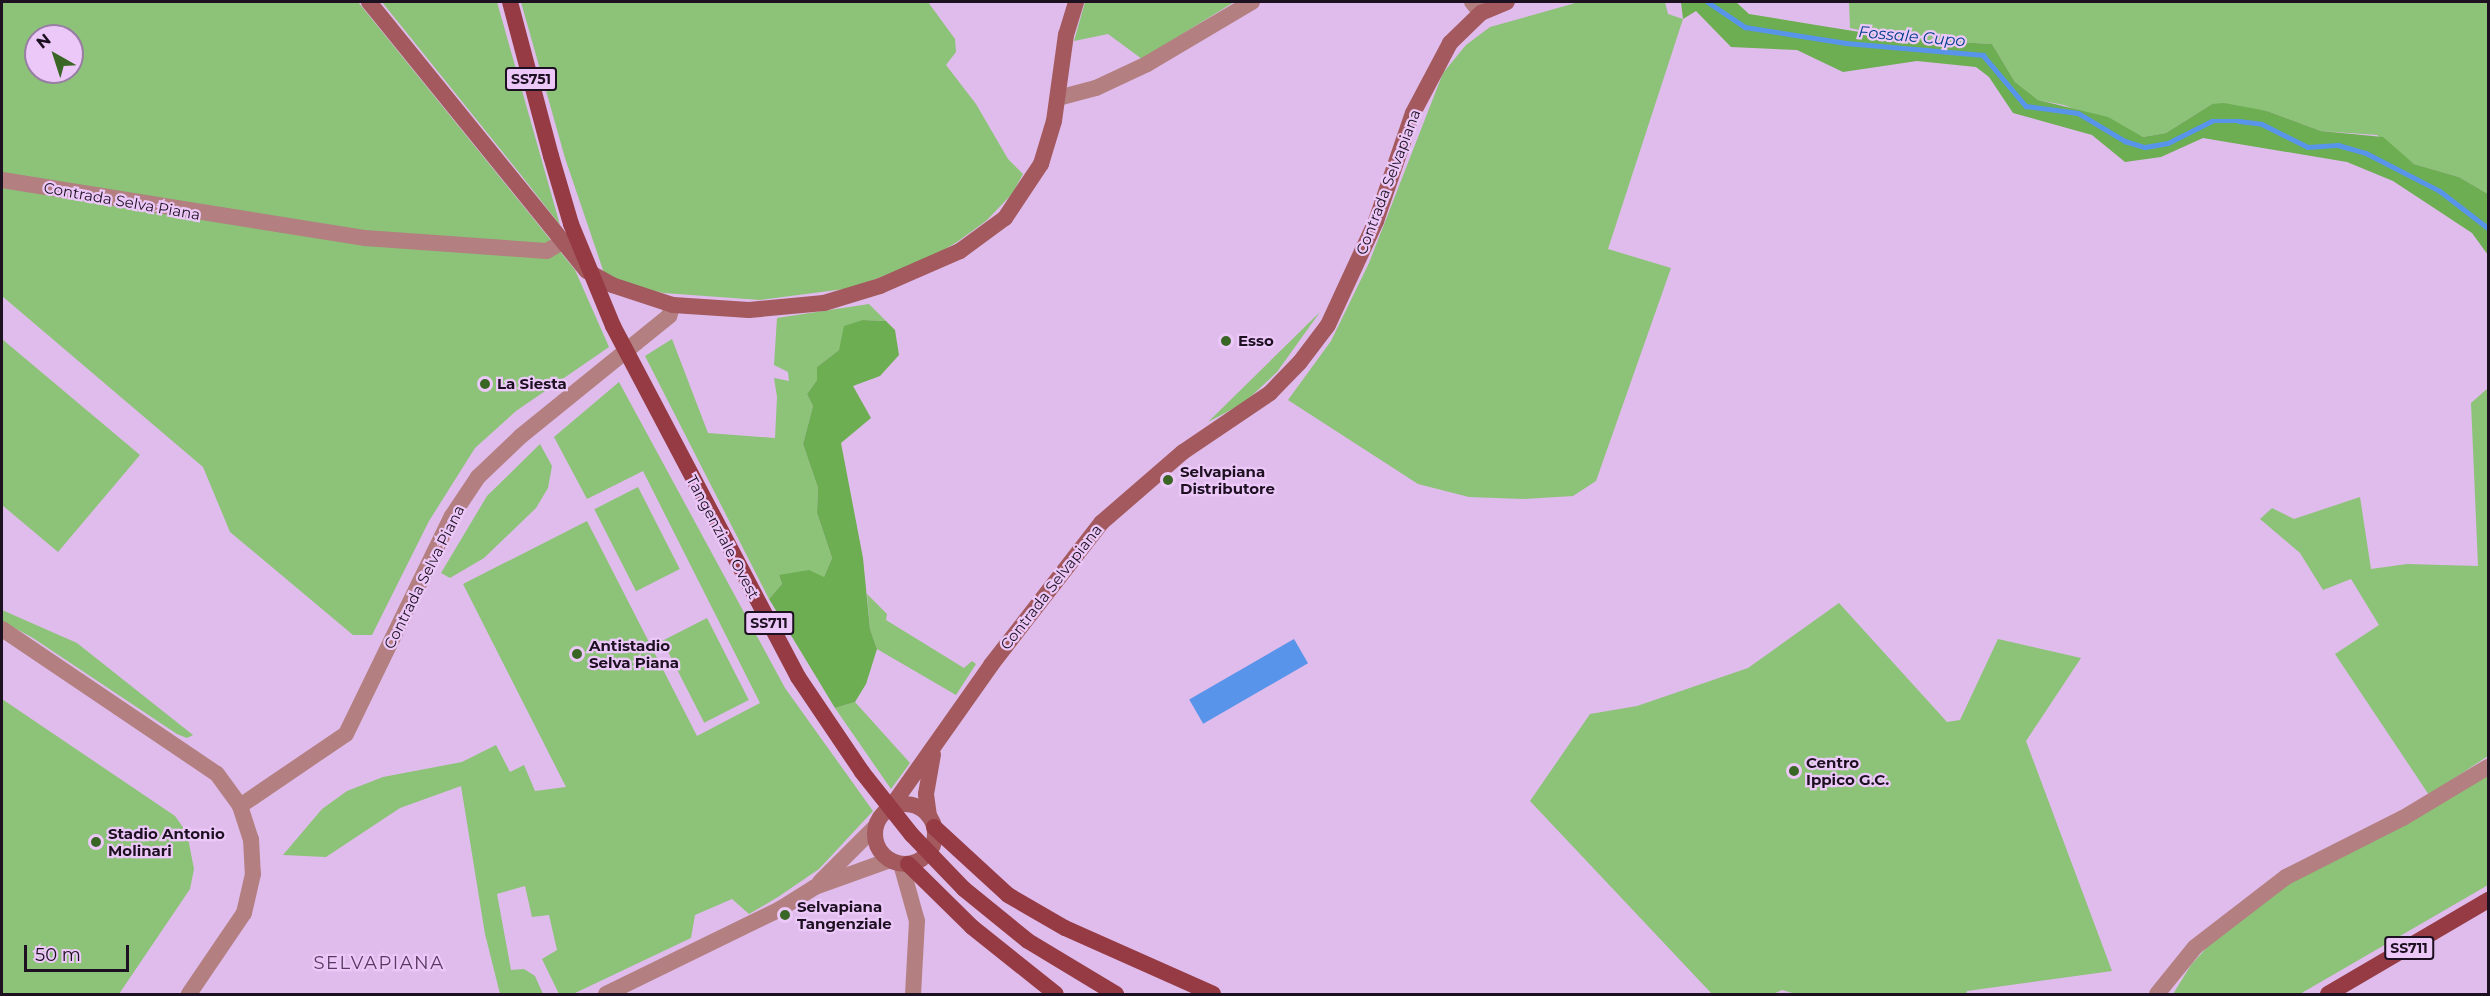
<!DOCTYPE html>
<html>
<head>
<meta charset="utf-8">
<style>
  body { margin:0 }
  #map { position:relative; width:2490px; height:996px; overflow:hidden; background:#dfbceb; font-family:Montserrat,sans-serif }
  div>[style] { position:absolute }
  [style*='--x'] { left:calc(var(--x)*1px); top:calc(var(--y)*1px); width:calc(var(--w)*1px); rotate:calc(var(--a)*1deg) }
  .green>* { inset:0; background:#8dc279; transform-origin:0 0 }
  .forest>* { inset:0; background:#6cae51 }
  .water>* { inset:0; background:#5894ea; transform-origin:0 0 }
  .stream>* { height:4.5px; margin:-2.25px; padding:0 2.25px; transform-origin:2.25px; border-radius:2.25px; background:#5894ea }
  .minor>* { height:16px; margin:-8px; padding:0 8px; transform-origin:8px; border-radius:8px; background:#b37f80 }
  .tertiary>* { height:16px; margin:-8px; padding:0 8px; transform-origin:8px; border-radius:8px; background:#b37f80 }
  .secondary>* { height:16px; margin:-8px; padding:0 8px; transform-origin:8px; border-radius:8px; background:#a3595d }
  .secondary>.ring { margin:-8px; padding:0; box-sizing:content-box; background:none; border:16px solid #a3595d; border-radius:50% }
  .primary>* { height:16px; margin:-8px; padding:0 8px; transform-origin:8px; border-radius:8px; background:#963b44 }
  .primary-bridge>* { height:16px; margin:-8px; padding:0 8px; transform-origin:8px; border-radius:8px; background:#963b44 }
  .dots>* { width:16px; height:16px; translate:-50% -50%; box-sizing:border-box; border:3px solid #ecc8f9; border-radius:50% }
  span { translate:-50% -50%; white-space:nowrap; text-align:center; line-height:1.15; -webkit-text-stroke:4.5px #ecc8f9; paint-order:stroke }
  .shield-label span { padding:2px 4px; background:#ecc8f9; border:2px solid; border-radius:4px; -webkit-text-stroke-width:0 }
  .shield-label { font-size:14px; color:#1d1021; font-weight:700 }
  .street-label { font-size:15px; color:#1d1021 }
  .poi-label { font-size:15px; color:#1d1021; font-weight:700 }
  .left { translate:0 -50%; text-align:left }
  .water-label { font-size:16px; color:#003f8a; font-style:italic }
  .quarter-label { font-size:18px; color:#573961; letter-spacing:1.5px }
  .frame { position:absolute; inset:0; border:3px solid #1d1021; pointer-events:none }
  .north { position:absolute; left:24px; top:24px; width:60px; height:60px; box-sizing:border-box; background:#ecc8f9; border:2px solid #997ea3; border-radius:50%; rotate:321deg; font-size:16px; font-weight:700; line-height:24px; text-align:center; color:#1d1021 }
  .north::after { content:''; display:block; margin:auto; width:21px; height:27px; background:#396625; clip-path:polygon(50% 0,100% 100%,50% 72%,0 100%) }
  .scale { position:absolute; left:24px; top:945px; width:105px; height:27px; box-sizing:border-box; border:3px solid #1d1021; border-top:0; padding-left:8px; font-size:18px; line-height:21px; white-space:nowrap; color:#1d1021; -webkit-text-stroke:4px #ecc8f9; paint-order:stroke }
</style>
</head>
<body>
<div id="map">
  <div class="green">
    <div style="clip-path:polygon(evenodd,2px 2px,358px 2px,575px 270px,609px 347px,516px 411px,475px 448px,429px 521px,372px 635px,353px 635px,230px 532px,203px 467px,2px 296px,2px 2px,36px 36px,72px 36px,72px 72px,36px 72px,36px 36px)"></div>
    <div style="clip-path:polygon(382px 2px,497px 2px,560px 225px,521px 175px)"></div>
    <div style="clip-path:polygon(521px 2px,928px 2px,955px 39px,956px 52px,946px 65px,976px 104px,1008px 159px,1023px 174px,1012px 194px,986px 221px,957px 242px,930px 258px,852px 288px,760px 300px,664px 293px,628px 285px,604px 273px,565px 158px)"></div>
    <div style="clip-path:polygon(1085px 2px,1234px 2px,1142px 59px,1108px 34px,1074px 41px)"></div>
    <div style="clip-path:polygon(1579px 2px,1665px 2px,1668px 14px,1683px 19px,1608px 249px,1671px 268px,1596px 481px,1573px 496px,1523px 499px,1469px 497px,1418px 484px,1288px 400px,1331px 341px,1369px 263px,1443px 73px,1466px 45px,1490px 27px)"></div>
    <div style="clip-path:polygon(1849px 2px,2488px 2px,2488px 194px,2459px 177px,2414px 164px,2377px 135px,2321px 131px,2267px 111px,2212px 104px,2166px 133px,2143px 137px,2064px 105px,2038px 100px,2015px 82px,1992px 44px,1903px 39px,1850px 28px)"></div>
    <div style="clip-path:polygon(869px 304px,886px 321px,863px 320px,844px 337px,839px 350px,817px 367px,817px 380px,807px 394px,813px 406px,803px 444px,818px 488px,817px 513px,832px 558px,824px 577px,779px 575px,782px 584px,769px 599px,645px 356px,672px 339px,708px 433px,775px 438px,777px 397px,774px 378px,789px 381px,788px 372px,774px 365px,777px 318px)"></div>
    <div style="clip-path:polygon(1320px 312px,1277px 372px,1244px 403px,1208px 422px)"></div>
    <div style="clip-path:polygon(2px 339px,140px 455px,58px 552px,2px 505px)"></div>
    <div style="clip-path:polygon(619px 382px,785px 688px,873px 811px,819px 869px,778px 897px,749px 914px,732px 899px,695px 915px,691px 938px,573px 994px,559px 994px,542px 959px,557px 950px,549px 915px,532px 917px,525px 886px,497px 894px,511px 970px,524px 969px,535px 976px,543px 994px,500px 994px,485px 934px,461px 786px,400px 808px,326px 857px,283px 855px,322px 809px,347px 791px,383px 777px,462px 762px,496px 745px,510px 772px,524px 765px,535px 791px,566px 787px,463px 584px,587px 521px,697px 736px,760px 703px,643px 471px,587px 499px,554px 437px)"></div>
    <div style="clip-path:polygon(2488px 388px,2488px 756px,2429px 795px,2335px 654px,2379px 625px,2351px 579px,2323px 590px,2300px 553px,2260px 519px,2272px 508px,2294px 519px,2360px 497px,2371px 569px,2407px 564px,2478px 566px,2471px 403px)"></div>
    <div style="clip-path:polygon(540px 444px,552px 466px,548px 488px,536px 508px,484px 558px,450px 578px,441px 573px,487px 496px)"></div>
    <div style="left:638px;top:487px;width:92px;height:49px;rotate:63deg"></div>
    <div style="clip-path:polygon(867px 594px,887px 614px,886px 620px,964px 668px,972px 661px,976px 664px,956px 695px,877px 649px,870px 629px)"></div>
    <div style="clip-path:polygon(1839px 603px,1947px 722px,1960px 720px,1998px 639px,2081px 658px,2026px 741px,2112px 971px,1967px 991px,1966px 994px,1796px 994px,1782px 990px,1773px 994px,1712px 994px,1530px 801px,1590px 714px,1637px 706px,1748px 668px)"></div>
    <div style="clip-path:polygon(2px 610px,77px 643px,193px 735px,187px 738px,177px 734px,33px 638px,2px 621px)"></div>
    <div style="left:707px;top:618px;width:92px;height:50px;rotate:63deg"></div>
    <div style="clip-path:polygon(2px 699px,175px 816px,187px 833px,194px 869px,190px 889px,119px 994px,2px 994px)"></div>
    <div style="clip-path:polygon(855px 702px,910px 763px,891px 789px,835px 708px)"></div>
    <div style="clip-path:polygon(2488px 774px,2488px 885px,2300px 994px,2173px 994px,2191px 965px,2218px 935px,2289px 883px)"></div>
  </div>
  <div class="forest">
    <div style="clip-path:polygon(1681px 2px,1736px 2px,1749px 14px,1816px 25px,1903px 39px,1992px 44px,2015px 82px,2038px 100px,2108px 117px,2143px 137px,2166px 133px,2212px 104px,2224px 103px,2267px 111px,2321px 131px,2383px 137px,2414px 164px,2459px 177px,2488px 194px,2488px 255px,2472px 233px,2428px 204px,2393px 181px,2347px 162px,2203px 138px,2161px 157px,2125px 162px,2092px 135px,2013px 113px,1989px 77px,1976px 67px,1917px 61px,1843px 72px,1797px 50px,1731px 47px,1696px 11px,1683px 19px)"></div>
    <div style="clip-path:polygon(863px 320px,886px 321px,895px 330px,899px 355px,880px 376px,853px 386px,871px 418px,841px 443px,863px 558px,870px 629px,877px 649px,866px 684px,855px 702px,835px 708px,769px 599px,782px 584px,779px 575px,809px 570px,824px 577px,832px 558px,817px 513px,818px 488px,803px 444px,813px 406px,807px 394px,817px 380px,817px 367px,839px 350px,844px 326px)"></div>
  </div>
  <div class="water">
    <div style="left:1294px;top:639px;width:28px;height:121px;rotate:60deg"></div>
  </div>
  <div class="stream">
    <div style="--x:1708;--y:2;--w:45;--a:34"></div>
    <div style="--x:1745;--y:27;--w:102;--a:9"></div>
    <div style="--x:1846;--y:43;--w:138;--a:5"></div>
    <div style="--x:1983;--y:55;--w:67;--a:49.9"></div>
    <div style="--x:2026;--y:106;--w:52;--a:7.7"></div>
    <div style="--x:2078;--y:113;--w:55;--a:30.8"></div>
    <div style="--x:2125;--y:141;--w:21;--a:17"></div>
    <div style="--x:2145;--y:147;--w:23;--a:-10"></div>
    <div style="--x:2168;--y:143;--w:49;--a:-26.6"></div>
    <div style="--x:2212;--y:121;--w:27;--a:0"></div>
    <div style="--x:2239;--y:121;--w:23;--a:7"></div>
    <div style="--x:2262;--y:124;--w:51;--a:26.6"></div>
    <div style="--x:2308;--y:147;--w:30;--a:-4"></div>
    <div style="--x:2338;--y:145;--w:29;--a:16"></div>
    <div style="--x:2366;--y:153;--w:83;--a:27.2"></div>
    <div style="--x:2440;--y:191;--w:61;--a:37.6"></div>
  </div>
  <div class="minor">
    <div style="--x:1472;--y:2;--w:14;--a:51"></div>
    <div style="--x:1058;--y:98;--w:39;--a:-15"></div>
    <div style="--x:1096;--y:88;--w:56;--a:-25.2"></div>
    <div style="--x:1147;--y:64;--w:122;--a:-30.6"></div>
    <div style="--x:2;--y:180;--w:368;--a:9.1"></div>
    <div style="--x:365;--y:238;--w:182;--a:4.1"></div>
    <div style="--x:547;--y:251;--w:17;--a:-31"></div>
    <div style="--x:2;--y:629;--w:259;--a:34"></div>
    <div style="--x:217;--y:774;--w:39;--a:54"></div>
    <div style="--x:240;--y:806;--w:35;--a:72"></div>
    <div style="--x:251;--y:839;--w:35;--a:87"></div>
    <div style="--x:253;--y:874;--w:40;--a:103"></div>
    <div style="--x:244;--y:913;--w:98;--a:124.2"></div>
    <div style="--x:240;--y:806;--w:128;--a:-34.2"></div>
    <div style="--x:346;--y:734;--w:242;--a:-64.1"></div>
    <div style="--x:452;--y:516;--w:47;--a:-56.3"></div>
    <div style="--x:478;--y:477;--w:59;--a:-43.6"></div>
    <div style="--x:521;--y:436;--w:191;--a:-39"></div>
    <div style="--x:669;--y:316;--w:12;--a:-70"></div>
    <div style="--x:901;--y:864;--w:59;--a:74.3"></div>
    <div style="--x:917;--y:921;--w:73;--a:93.1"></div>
    <div style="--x:2157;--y:994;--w:60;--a:-51"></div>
    <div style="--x:2195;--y:947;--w:115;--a:-37.6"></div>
    <div style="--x:2286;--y:877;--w:131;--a:-26.8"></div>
    <div style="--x:2403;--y:818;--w:99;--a:-31"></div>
  </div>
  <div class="tertiary">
    <div style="--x:820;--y:882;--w:78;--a:-45"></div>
    <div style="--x:606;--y:994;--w:194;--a:-26"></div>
    <div style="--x:780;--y:909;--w:41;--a:-32.2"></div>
    <div style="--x:815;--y:887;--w:80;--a:-19.8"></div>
  </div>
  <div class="secondary">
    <div style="--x:369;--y:2;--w:346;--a:51"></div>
    <div style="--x:587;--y:271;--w:29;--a:29"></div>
    <div style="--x:612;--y:285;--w:64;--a:18.2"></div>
    <div style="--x:673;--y:305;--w:76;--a:3.8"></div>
    <div style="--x:749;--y:310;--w:75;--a:-5.3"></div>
    <div style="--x:824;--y:303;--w:59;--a:-16.9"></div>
    <div style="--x:880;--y:286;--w:87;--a:-23.6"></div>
    <div style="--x:960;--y:251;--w:56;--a:-36.3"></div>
    <div style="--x:1005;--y:218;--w:65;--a:-56.3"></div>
    <div style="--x:1041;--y:164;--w:45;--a:-73.2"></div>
    <div style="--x:1054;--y:121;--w:87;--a:-82.1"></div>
    <div style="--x:1066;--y:35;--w:34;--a:-73"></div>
    <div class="ring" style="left:875px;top:804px;width:44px;height:44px"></div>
    <div style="--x:891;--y:807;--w:174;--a:-54.8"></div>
    <div style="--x:991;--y:665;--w:180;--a:-52.2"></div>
    <div style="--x:1101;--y:523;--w:108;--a:-40.9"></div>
    <div style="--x:1183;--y:452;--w:105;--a:-34.1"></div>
    <div style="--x:1270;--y:393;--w:43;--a:-45.9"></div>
    <div style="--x:1300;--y:362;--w:46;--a:-52.9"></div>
    <div style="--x:1328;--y:325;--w:115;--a:-65.2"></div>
    <div style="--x:1376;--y:221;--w:114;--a:-71.1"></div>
    <div style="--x:1413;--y:113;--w:79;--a:-62.1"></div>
    <div style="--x:1450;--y:43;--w:43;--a:-44.1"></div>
    <div style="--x:1481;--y:13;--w:28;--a:-23"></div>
    <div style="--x:929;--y:816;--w:22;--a:-98"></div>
    <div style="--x:926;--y:794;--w:40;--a:-80"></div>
  </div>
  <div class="primary">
    <div style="--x:510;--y:2;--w:159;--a:75.1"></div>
    <div style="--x:934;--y:827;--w:100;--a:42.6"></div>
    <div style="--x:1008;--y:895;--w:66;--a:30.1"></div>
    <div style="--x:1065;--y:928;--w:162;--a:24"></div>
    <div style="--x:908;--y:864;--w:90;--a:44.5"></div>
    <div style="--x:972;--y:927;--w:107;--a:38.6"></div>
    <div style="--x:2328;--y:994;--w:186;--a:-30.4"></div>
  </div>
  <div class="primary-bridge">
    <div style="--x:551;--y:156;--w:71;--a:73.6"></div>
    <div style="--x:571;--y:224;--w:110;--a:67.6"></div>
    <div style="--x:613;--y:326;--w:397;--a:62.2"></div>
    <div style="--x:798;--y:677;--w:115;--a:56"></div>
    <div style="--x:862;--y:772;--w:80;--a:51.6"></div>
    <div style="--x:912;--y:835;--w:75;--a:46.1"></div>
    <div style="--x:964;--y:889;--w:82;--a:39.1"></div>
    <div style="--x:1028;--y:941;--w:103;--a:31.1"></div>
  </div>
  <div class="dots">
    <div style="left:1226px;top:341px;background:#396625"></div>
    <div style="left:485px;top:384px;background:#396625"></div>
    <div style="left:1168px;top:480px;background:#396625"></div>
    <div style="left:577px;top:654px;background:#396625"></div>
    <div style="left:1794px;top:771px;background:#396625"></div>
    <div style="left:96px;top:842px;background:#396625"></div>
    <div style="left:785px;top:915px;background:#396625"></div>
  </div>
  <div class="shield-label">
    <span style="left:531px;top:79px">SS751</span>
    <span style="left:769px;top:623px">SS711</span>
    <span style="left:2409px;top:948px">SS711</span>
  </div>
  <div class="street-label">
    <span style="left:1388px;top:182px;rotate:-69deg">Contrada Selvapiana</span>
    <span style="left:122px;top:201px;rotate:10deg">Contrada Selva Piana</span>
    <span style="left:723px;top:537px;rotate:62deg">Tangenziale Ovest</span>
    <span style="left:424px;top:577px;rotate:-63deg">Contrada Selva Piana</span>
    <span style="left:1051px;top:587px;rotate:-52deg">Contrada Selvapiana</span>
  </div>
  <div class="poi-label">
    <span class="left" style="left:1238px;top:341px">Esso</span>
    <span class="left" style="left:497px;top:384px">La Siesta</span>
    <span class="left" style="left:1180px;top:480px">Selvapiana<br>Distributore</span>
    <span class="left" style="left:589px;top:654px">Antistadio<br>Selva Piana</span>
    <span class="left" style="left:1806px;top:771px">Centro<br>Ippico G.C.</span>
    <span class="left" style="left:108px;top:842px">Stadio Antonio<br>Molinari</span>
    <span class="left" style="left:797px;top:915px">Selvapiana<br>Tangenziale</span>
  </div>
  <div class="water-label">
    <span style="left:1912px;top:37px;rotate:5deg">Fossale Cupo</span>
  </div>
  <div class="quarter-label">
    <span style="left:379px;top:963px">SELVAPIANA</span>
  </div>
  <div class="frame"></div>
  <div class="north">N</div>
  <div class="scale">50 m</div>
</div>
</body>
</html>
